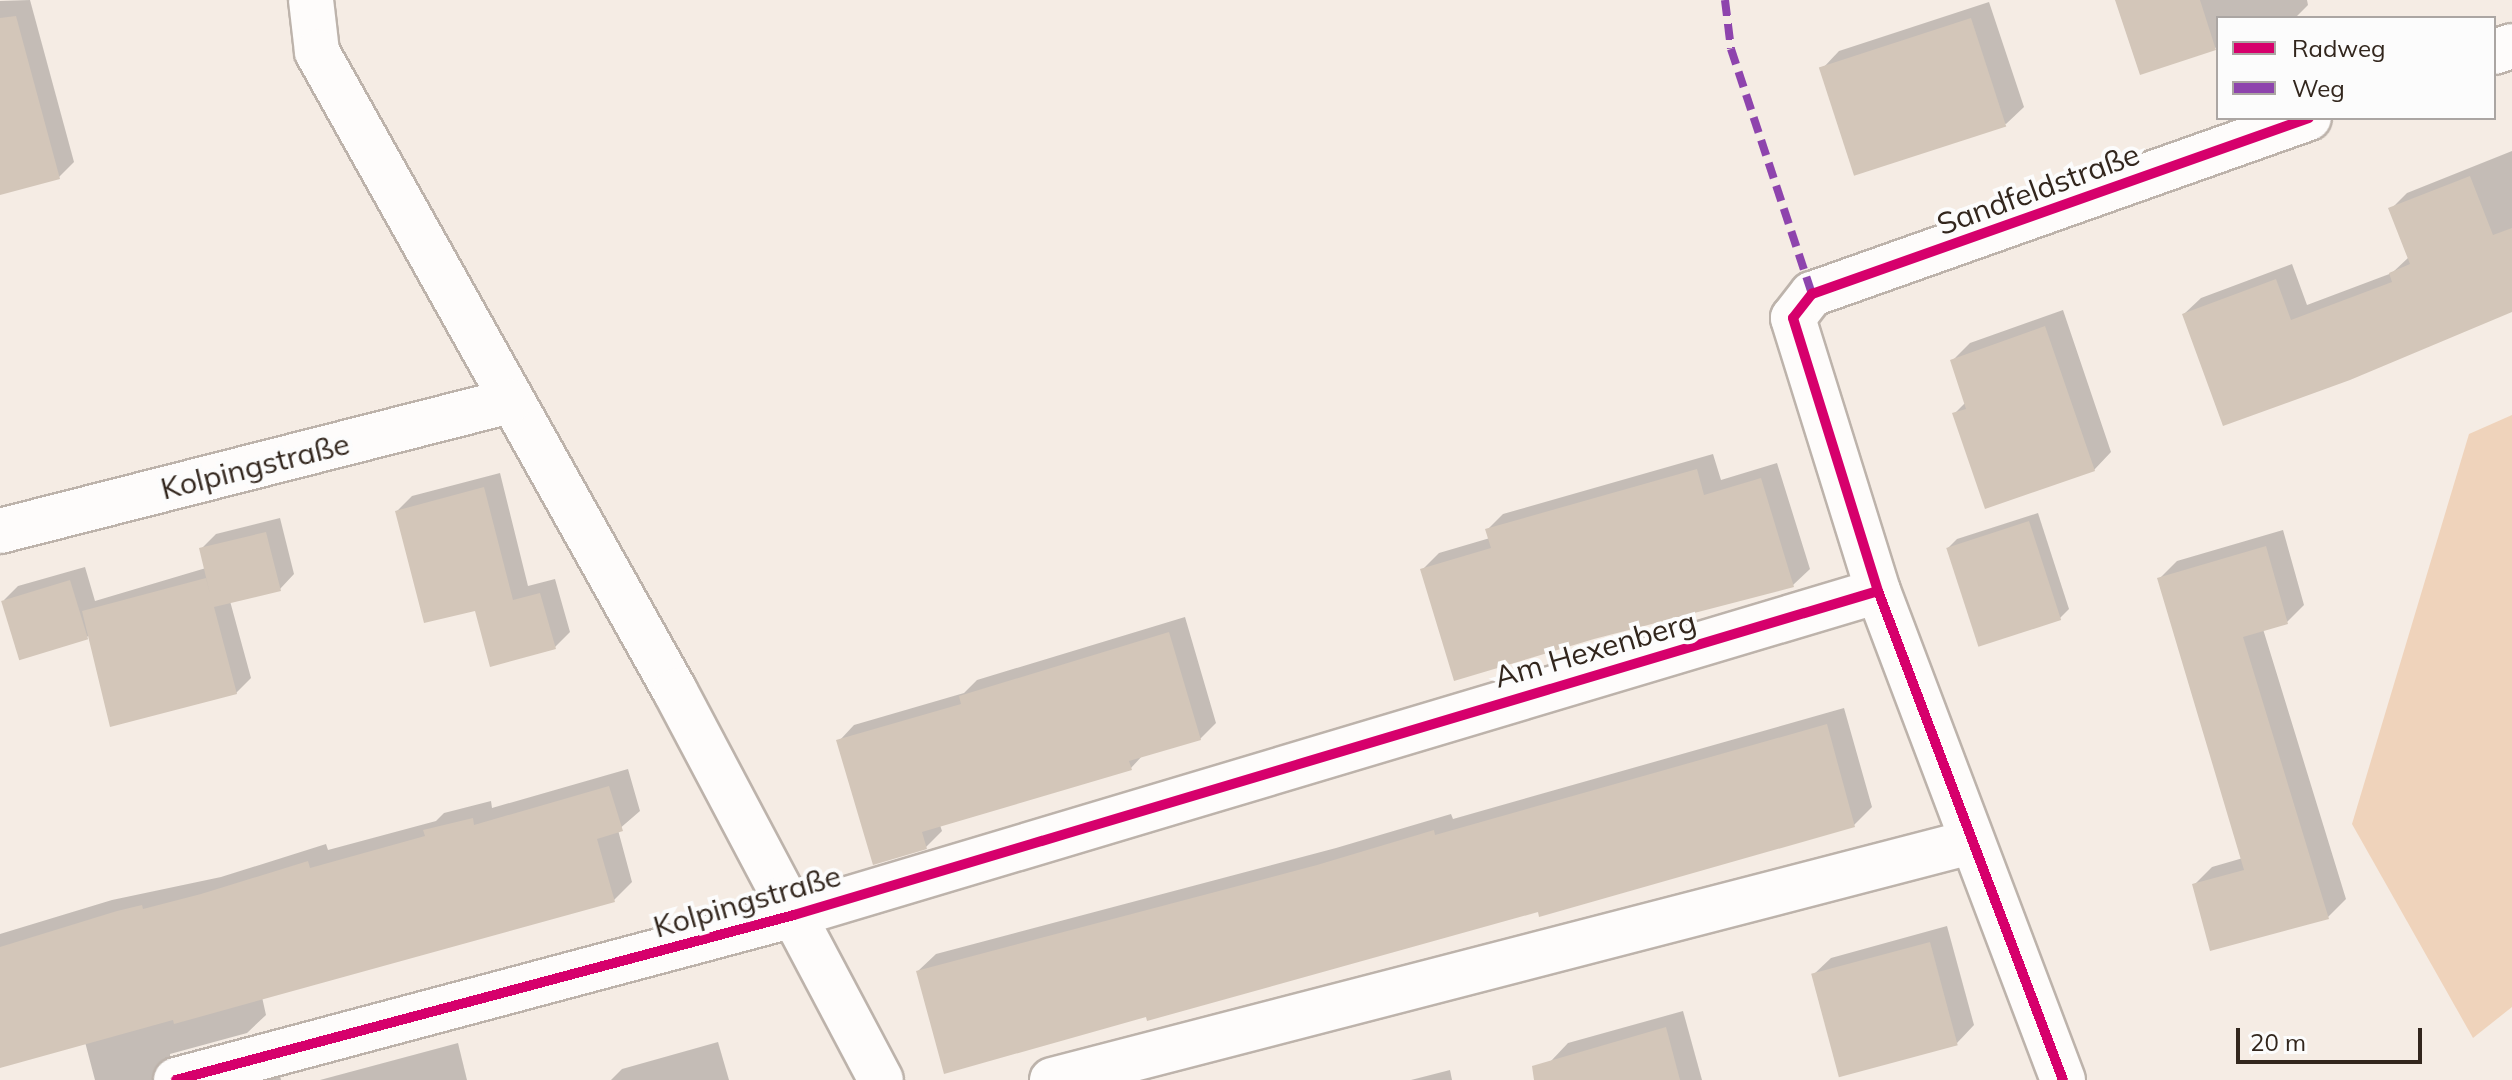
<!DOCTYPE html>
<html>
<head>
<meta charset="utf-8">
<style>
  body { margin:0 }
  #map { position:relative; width:2512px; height:1080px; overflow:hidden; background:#f5ece4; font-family:Mulish,sans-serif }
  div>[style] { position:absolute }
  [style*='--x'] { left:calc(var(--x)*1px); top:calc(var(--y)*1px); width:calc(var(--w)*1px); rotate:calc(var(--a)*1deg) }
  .green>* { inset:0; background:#efd3bb }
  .shadow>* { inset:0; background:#0003 }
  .building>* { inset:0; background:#d3c6b9; transform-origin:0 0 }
  .roads { filter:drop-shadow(2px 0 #bdb3ab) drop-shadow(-2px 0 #bdb3ab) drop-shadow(0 2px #bdb3ab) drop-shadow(0 -2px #bdb3ab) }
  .minor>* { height:44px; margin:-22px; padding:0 22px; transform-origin:22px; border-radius:22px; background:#fefcfb }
  .quiet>* { height:8px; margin-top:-4px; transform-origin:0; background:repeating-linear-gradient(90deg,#8e44ad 0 16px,transparent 0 24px) }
  .cycleway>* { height:10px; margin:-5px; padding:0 5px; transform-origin:5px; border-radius:5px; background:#d6006c }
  span { translate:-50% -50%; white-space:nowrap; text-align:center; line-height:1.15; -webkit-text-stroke:8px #fcfcfc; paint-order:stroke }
  .street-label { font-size:30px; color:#32261d }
  .legend { position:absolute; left:2216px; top:16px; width:280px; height:104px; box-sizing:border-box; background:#fcfcfc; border:2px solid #aba6a3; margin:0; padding:10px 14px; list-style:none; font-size:24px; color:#32261d }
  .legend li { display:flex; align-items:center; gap:16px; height:40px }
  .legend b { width:40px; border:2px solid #aba6a3 }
  .scale { position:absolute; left:2236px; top:1028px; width:186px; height:36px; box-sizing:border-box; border:4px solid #32261d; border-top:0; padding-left:10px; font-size:24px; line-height:28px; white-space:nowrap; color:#32261d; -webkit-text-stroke:6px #fcfcfc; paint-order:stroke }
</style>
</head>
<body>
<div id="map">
  <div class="green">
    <div style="clip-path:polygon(2512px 415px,2512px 1007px,2473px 1038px,2352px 824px,2469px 434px)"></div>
  </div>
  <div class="shadow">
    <div style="clip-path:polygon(30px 0,74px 162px,59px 177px,0 193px,0 1px)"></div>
    <div style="clip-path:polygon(2117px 0,2307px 0,2308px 5px,2295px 18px,2218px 18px,2218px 47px,2141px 72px)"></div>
    <div style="clip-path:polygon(1989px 2px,2024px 107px,2006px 124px,1822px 69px,1839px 51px)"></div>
    <div style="clip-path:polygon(2512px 151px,2512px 310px,2349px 378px,2184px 314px,2201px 298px,2292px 264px,2307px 305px,2392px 273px,2409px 257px,2391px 209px,2407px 193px)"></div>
    <div style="clip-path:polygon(2063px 310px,2111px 452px,2094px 470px,1954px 414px,1966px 402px,1952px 361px,1970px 343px)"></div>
    <div style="clip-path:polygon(1713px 454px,1721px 480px,1777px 463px,1810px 569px,1793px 585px,1422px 570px,1439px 553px,1490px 538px,1487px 530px,1503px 514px)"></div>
    <div style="clip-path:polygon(500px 473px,528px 586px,555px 579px,570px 632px,555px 647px,397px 511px,412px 496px)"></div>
    <div style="clip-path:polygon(2038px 513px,2069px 609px,2060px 618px,1948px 548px,1957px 539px)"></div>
    <div style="clip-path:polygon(280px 518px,294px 574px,280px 589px,230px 601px,251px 678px,236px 693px,90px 634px,87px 637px,4px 600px,18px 586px,85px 567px,95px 601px,206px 568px,201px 549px,216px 534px)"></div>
    <div style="clip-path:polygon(2283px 530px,2304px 605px,2287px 622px,2263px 629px,2346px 899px,2328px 917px,2194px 885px,2212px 867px,2243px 858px,2160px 578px,2177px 561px)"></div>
    <div style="clip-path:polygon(1185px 617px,1216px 723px,1200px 739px,1143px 755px,1131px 768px,940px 825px,942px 831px,926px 847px,839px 741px,854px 725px,964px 693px,977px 680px)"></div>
    <div style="clip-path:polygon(1844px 708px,1872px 807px,1854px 825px,1147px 1015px,918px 971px,936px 954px,1336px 848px,1451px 814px,1453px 819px)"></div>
    <div style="clip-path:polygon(628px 769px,640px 811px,618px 830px,632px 882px,614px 900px,262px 997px,266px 1015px,247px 1033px,170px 1054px,170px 1068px,177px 1080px,95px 1080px,85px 1042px,0 1066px,0 934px,112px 900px,221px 877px,326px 844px,328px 850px,436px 821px,444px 813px,491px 801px,492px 808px)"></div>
    <div style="clip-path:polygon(1947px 926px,1974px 1025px,1957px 1043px,1813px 975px,1831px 958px)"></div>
    <div style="clip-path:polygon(1683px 1011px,1702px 1080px,1556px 1080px,1551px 1061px,1568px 1043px)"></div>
    <div style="clip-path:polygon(718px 1042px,729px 1080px,611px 1080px,622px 1069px)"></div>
    <div style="clip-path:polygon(458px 1043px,467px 1080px,320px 1080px)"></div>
    <div style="clip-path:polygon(278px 1066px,281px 1080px,219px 1080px)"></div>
    <div style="clip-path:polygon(1450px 1070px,1452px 1080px,1411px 1080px)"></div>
  </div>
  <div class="building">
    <div style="clip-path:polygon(2115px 0,2200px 0,2216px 50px,2140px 75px)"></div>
    <div style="clip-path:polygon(16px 16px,60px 179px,0 195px,0 18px)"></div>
    <div style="left:1971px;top:18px;width:114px;height:160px;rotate:72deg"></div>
    <div style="clip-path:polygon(2470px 176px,2493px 235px,2512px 228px,2512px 312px,2350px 380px,2223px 426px,2182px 314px,2276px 279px,2291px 320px,2392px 282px,2389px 273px,2410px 264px,2388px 208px)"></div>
    <div style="clip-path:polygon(2045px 326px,2095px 471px,1985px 509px,1952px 413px,1966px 409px,1950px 360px)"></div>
    <div style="clip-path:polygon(1697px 469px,1704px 495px,1761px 478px,1794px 587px,1594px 639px,1454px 681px,1420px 569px,1491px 548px,1485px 529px)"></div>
    <div style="clip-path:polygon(484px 487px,513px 600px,540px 593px,556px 649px,490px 667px,475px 611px,424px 623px,395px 511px)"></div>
    <div style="left:2029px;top:521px;width:104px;height:87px;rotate:72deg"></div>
    <div style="clip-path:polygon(266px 532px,281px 591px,214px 607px,237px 694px,110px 727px,82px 611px,206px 578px,210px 594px,199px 548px)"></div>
    <div style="clip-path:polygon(2266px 546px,2288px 624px,2243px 637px,2329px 919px,2210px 951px,2192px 884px,2244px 870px,2157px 578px)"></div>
    <div style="left:70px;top:580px;width:62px;height:72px;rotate:73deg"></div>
    <div style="clip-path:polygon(1169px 632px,1201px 740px,1129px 761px,1132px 770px,922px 832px,927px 849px,873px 865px,836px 740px,961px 704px,959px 696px)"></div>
    <div style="clip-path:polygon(1827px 724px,1855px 827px,1539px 917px,1538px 912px,1147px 1021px,1146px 1017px,944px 1074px,916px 971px,1317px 865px,1434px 830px,1435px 835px)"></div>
    <div style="clip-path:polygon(609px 786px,623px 831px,597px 839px,615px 902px,174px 1024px,173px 1020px,0 1068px,0 947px,117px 911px,142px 905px,143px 909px,201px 894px,308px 861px,310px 868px,425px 836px,423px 830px,473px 818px,474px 825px)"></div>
    <div style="left:1930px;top:942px;width:107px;height:123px;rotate:75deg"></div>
    <div style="clip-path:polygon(1666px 1027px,1680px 1080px,1534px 1080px,1532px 1066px)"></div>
  </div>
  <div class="roads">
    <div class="minor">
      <div style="--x:311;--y:0;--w:52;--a:83.4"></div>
      <div style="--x:317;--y:52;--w:732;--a:60.74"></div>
      <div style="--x:675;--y:691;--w:440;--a:62.1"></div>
      <div style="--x:2494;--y:52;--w:19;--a:-18"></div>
      <div style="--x:0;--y:531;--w:526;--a:-14.3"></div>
      <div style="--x:176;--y:1080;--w:640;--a:-14.95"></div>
      <div style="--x:794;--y:915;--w:1131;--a:-16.64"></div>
      <div style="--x:1052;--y:1080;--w:949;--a:-14.52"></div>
      <div style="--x:2063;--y:1080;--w:523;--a:-110.72"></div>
      <div style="--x:1878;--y:591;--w:286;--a:-107.3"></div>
      <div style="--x:1793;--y:318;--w:31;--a:-52"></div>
      <div style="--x:1812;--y:294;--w:527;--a:-19.5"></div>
    </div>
  </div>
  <div class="quiet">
    <div style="--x:1725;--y:0;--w:49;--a:83"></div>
    <div style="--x:1731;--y:49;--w:258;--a:71.7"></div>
  </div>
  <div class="cycleway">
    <div style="--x:176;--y:1080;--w:640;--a:-14.95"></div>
    <div style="--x:794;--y:915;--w:1131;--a:-16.64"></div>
    <div style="--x:2063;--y:1080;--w:523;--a:-110.72"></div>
    <div style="--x:1878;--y:591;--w:286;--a:-107.3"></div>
    <div style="--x:1793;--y:318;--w:31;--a:-52"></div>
    <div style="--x:1812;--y:294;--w:527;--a:-19.5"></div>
  </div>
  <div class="street-label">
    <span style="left:2038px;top:189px;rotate:-20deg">Sandfeldstraße</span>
    <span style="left:255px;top:466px;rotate:-14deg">Kolpingstraße</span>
    <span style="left:1595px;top:649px;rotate:-16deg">Am Hexenberg</span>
    <span style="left:747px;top:901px;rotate:-16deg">Kolpingstraße</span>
  </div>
  <ul class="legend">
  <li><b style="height:10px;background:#d6006c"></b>Radweg</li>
  <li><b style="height:10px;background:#8e44ad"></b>Weg</li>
  </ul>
  <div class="scale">20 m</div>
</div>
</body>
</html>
